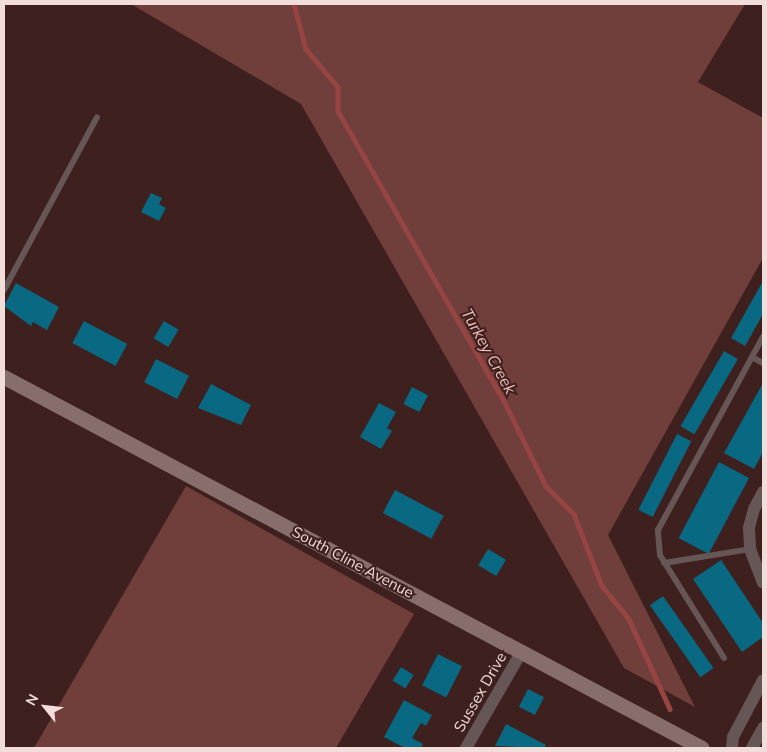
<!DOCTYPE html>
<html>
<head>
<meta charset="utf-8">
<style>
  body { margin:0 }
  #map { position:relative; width:767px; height:752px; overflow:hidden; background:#3e201e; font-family:Mulish,sans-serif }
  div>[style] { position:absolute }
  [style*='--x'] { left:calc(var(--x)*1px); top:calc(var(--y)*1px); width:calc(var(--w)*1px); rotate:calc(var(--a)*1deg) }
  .green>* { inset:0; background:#703e3b }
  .stream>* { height:4.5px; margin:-2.25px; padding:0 2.25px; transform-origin:2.25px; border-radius:2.25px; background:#964543 }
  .building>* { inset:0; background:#096882; transform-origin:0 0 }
  .lane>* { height:6px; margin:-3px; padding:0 3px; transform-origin:3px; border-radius:3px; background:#665655 }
  .street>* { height:12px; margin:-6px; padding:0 6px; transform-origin:6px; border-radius:6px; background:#665655 }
  .secondary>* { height:15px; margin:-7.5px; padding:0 7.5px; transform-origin:7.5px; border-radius:7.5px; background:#876e6c }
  span { translate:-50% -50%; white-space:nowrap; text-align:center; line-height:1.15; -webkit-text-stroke:4px #3e201e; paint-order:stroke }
  .street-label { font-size:15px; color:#f2dddb }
  .water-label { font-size:16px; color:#f0bfbc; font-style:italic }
  .frame { position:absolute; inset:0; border:5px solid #f2dddb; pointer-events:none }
  .north { position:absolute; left:20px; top:682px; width:50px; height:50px; -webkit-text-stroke:4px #3e201e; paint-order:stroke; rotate:299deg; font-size:14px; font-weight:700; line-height:20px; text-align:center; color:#f2dddb }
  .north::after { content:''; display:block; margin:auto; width:18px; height:22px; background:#f2dddb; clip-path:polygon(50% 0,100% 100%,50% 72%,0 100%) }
</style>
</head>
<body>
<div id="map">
  <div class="green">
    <div style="clip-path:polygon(131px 4px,745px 4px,698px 82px,763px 118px,763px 258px,608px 535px,695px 707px,624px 668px,301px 104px)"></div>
    <div style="clip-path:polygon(186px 486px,414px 614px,336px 748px,34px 748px)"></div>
  </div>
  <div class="stream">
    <div style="--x:294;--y:4;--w:47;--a:75.1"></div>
    <div style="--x:306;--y:49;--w:50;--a:49.9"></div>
    <div style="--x:338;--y:87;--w:24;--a:90"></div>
    <div style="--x:338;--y:111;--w:330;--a:60.2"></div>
    <div style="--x:502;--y:397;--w:99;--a:63.7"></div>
    <div style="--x:546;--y:486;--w:40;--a:45"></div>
    <div style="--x:574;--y:514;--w:77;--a:68.7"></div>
    <div style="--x:602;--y:586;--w:43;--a:50.7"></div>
    <div style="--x:629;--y:619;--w:99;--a:65.5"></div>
  </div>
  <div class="building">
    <div style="clip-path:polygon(151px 193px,162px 198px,159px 204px,166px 208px,159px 221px,141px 212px)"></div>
    <div style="clip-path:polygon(763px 281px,763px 314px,745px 346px,731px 338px)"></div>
    <div style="clip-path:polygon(16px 283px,59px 307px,47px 330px,33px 322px,31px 326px,4px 306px)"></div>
    <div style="left:84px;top:321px;width:49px;height:25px;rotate:28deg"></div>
    <div style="left:164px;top:321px;width:17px;height:20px;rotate:31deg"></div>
    <div style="left:724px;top:351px;width:16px;height:87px;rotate:30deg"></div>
    <div style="left:156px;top:359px;width:37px;height:26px;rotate:27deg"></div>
    <div style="clip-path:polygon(763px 383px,763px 452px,754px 469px,724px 453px)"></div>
    <div style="clip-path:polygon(211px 384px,251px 405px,241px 425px,198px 408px)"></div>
    <div style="left:412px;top:387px;width:18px;height:19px;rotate:27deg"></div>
    <div style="clip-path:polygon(379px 403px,396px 412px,387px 428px,392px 431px,381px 449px,360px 437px)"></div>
    <div style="left:677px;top:434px;width:16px;height:85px;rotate:27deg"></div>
    <div style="left:719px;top:462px;width:34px;height:86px;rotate:28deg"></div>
    <div style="left:395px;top:490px;width:55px;height:26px;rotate:28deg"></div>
    <div style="left:488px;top:549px;width:21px;height:19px;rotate:31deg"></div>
    <div style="clip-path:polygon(721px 560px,763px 623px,763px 637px,742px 652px,693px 579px)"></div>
    <div style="left:663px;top:596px;width:88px;height:16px;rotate:55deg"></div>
    <div style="left:438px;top:654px;width:27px;height:35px;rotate:27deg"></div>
    <div style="left:401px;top:667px;width:15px;height:16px;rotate:32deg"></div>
    <div style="left:528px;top:689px;width:18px;height:20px;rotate:27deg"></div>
    <div style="clip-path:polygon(404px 700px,432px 715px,426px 726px,421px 723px,412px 738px,423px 744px,421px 748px,405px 748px,384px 737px)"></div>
    <div style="clip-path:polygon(506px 724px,546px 745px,544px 748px,495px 746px)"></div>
  </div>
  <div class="lane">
    <div style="--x:4;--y:290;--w:196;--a:-61.7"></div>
    <div style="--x:752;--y:357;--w:13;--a:29"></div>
    <div style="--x:664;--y:563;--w:87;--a:-9.2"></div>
    <div style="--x:724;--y:658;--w:121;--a:-121.9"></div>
    <div style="--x:660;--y:555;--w:25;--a:-95"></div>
    <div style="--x:658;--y:530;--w:220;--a:-61.5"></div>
  </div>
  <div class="street">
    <div style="--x:763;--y:492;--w:19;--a:118"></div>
    <div style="--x:754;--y:509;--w:20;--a:105"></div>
    <div style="--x:749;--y:528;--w:21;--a:87"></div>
    <div style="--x:750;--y:549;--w:36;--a:69"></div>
    <div style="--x:466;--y:748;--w:112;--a:-60"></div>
    <div style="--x:732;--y:748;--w:11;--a:-85"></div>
    <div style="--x:733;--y:737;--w:64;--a:-62.2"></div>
    <div style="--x:752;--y:748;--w:23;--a:-61"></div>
  </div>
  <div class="secondary">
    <div style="--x:4;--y:377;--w:790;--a:27.99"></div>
  </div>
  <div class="street-label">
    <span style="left:353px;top:562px;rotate:28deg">South Cline Avenue</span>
    <span style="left:480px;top:692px;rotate:-60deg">Sussex Drive</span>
  </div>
  <div class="water-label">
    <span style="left:489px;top:351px;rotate:61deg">Turkey Creek</span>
  </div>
  <div class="frame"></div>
  <div class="north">N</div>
</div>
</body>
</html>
